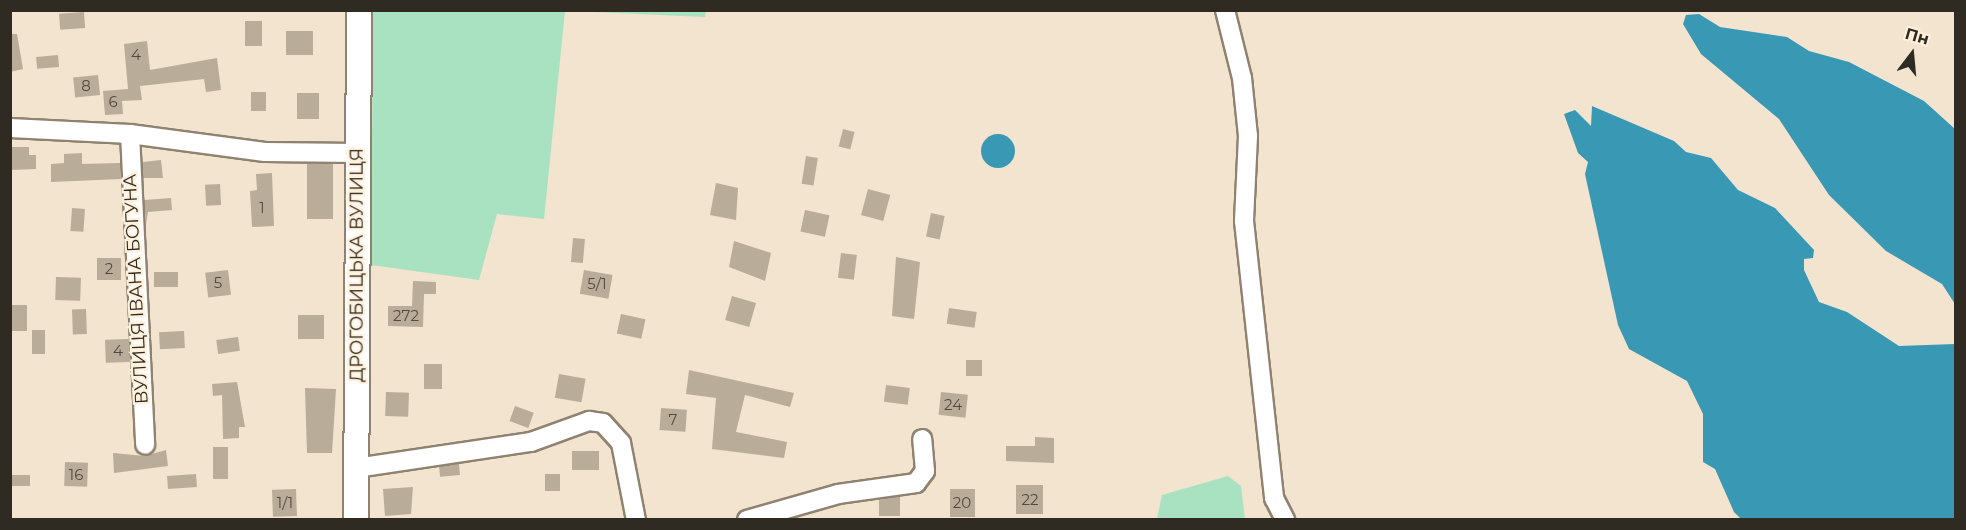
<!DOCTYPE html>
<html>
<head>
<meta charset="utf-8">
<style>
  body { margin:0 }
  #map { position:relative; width:1966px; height:530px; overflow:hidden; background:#f2e4cf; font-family:Montserrat,sans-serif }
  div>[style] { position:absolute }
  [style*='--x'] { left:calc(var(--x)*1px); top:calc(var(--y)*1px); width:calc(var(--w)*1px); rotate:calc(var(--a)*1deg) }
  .green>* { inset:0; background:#a8e2c1 }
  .water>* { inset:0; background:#3998b4 }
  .round { border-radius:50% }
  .building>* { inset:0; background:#b9ac99; transform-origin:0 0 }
  .roads { filter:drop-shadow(2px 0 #8f8270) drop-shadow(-2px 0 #8f8270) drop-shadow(0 2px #8f8270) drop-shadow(0 -2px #8f8270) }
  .street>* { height:18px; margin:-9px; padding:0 9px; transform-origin:9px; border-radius:9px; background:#fff }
  .secondary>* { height:24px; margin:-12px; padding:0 12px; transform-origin:12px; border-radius:12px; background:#fff }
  span { translate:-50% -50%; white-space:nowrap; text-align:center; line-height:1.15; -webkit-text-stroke:4.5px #fff1dc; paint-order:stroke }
  .number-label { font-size:15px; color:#524a40 }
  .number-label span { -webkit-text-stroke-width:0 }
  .street-label { font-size:18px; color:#2f2a22 }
  .frame { position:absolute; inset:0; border:12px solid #2f2a22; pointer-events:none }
  .north { position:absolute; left:1882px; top:24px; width:60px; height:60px; -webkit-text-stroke:4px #fff1dc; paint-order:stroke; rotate:16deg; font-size:16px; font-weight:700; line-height:24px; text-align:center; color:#2f2a22 }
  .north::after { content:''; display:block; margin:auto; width:21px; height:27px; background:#2f2a22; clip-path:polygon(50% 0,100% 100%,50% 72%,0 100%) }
</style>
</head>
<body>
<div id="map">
  <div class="green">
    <div style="clip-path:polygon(373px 11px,565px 11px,544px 219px,497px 214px,479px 280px,371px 265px)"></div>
    <div style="clip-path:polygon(572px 11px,706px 10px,706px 11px,705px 17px)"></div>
    <div style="clip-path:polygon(1228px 476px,1241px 486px,1245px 519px,1157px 519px,1162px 495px)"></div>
  </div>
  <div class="water">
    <div style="clip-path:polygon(1699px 14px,1720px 27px,1787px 37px,1809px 51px,1849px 62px,1924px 101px,1955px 129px,1955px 304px,1942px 284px,1886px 251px,1829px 195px,1779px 119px,1701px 54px,1683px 24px,1686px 15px)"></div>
    <div style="clip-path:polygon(1592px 106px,1674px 141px,1686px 152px,1711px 158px,1738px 190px,1775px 208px,1814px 250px,1813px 258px,1804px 259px,1804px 270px,1819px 302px,1847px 312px,1899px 346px,1955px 344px,1955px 519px,1742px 520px,1734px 512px,1715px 469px,1703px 462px,1703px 414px,1687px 381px,1629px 349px,1618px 325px,1585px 174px,1588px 162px,1578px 153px,1564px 114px,1575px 110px,1591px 126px)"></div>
    <div class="round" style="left:981px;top:134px;width:34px;height:34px"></div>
  </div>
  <div class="building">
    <div style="left:84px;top:12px;width:16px;height:25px;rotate:86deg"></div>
    <div style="left:245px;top:21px;width:17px;height:25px"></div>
    <div style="left:286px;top:31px;width:27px;height:24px"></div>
    <div style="clip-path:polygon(10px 34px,17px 34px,23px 69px,10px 72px)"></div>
    <div style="clip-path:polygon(147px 41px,150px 70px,217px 58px,221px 90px,206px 92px,204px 79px,140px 86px,142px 100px,122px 101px,123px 114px,105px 115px,103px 91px,128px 89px,124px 44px)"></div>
    <div style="left:58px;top:55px;width:12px;height:22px;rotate:85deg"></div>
    <div style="left:98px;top:75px;width:20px;height:25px;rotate:84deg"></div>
    <div style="left:251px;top:92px;width:15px;height:19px"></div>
    <div style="left:297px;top:93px;width:22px;height:26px"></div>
    <div style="left:843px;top:129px;width:12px;height:18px;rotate:14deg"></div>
    <div style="clip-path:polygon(10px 147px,29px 147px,29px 155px,36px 155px,36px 169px,10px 170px)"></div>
    <div style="clip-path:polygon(82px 153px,82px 164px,120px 163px,121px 179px,51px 182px,51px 164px,64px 163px,64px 154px)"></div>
    <div style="left:806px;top:156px;width:12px;height:28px;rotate:9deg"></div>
    <div style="clip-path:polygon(161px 160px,163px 178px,143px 178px,143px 162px)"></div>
    <div style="left:307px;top:164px;width:26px;height:55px"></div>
    <div style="clip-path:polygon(272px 173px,274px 226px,252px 227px,250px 191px,257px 190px,256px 174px)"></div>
    <div style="clip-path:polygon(716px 183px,738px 188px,736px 220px,710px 215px)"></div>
    <div style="left:220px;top:184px;width:21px;height:15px;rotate:87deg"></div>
    <div style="left:868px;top:189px;width:23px;height:27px;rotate:15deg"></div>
    <div style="clip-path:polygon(171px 198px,172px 210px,148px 212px,146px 224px,144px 200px)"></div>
    <div style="left:72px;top:208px;width:13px;height:23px;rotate:4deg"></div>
    <div style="left:805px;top:210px;width:25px;height:22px;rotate:12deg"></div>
    <div style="left:931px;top:213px;width:14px;height:24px;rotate:12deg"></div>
    <div style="left:573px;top:238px;width:12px;height:24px;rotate:5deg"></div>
    <div style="clip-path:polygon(734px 241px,771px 253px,765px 281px,729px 267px)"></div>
    <div style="left:841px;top:253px;width:16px;height:25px;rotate:7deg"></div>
    <div style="clip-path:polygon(896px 257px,920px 262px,914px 319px,892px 316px)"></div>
    <div style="left:97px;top:258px;width:24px;height:22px"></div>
    <div style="left:228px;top:270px;width:25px;height:23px;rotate:83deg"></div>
    <div style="left:584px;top:270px;width:29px;height:24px;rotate:10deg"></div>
    <div style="left:154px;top:272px;width:24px;height:15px"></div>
    <div style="left:56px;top:277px;width:25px;height:23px;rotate:2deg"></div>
    <div style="clip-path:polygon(413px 281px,436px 282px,436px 294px,424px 294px,423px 327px,388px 326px,388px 306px,412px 306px)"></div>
    <div style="left:732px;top:296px;width:25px;height:25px;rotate:16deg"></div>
    <div style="left:10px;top:305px;width:17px;height:26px"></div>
    <div style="left:949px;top:308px;width:28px;height:16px;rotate:8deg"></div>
    <div style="left:86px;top:309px;width:25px;height:14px;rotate:88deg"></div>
    <div style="left:621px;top:314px;width:25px;height:20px;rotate:12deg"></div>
    <div style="left:298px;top:315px;width:26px;height:24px"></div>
    <div style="left:32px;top:330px;width:13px;height:24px"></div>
    <div style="left:184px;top:331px;width:17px;height:25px;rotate:87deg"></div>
    <div style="left:238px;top:337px;width:14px;height:22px;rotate:82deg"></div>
    <div style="left:129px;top:339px;width:23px;height:24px;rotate:88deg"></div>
    <div style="left:966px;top:360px;width:16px;height:16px"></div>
    <div style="left:424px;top:364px;width:18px;height:25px"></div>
    <div style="clip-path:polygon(689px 370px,794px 393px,790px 407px,745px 395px,736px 432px,787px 442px,784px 458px,712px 449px,716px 398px,686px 394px)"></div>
    <div style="left:559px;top:374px;width:27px;height:24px;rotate:10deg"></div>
    <div style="clip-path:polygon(237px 382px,245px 427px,239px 427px,239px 438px,223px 439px,222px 395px,213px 396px,212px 384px)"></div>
    <div style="left:886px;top:385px;width:24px;height:17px;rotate:7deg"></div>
    <div style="clip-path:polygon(305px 388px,336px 389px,332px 453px,307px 453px)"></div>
    <div style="left:386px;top:392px;width:23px;height:24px;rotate:2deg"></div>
    <div style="left:941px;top:392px;width:27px;height:23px;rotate:6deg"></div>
    <div style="left:515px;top:406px;width:20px;height:16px;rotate:20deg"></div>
    <div style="left:661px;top:408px;width:26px;height:22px;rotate:4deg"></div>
    <div style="clip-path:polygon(1035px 437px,1054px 438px,1054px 463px,1006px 461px,1006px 446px,1035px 446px)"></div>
    <div style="left:213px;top:447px;width:15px;height:32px"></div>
    <div style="clip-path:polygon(166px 450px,168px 466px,114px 473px,113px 453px,145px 456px)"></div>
    <div style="left:572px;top:451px;width:27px;height:19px"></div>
    <div style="left:65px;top:462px;width:23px;height:24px;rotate:2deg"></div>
    <div style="left:459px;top:464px;width:11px;height:20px;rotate:85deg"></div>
    <div style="left:196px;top:474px;width:13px;height:29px;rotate:86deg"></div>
    <div style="left:545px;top:474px;width:15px;height:17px"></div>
    <div style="left:30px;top:475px;width:11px;height:20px;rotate:90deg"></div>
    <div style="left:1016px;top:485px;width:27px;height:29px"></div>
    <div style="clip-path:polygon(413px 487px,411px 514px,385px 516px,383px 489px)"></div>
    <div style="left:296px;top:489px;width:27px;height:24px;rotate:88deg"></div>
    <div style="left:950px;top:489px;width:25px;height:28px"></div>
    <div style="clip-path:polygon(895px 497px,900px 497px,900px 516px,879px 516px,879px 500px)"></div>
  </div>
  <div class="roads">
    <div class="street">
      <div style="--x:1225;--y:10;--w:70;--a:76"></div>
      <div style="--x:1242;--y:78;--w:58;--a:84.1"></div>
      <div style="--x:1248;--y:136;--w:85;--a:92.7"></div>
      <div style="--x:1244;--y:221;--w:279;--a:83.8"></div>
      <div style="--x:1274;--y:498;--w:25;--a:63"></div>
      <div style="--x:10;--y:128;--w:120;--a:2.9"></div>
      <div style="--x:130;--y:134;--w:136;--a:7.6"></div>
      <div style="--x:265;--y:152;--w:93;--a:0.6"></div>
      <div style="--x:130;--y:134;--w:311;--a:87.2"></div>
      <div style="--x:356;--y:468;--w:177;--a:-8.5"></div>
      <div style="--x:531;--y:442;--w:62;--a:-19.9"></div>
      <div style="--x:589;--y:421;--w:14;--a:8"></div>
      <div style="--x:603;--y:423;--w:27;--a:48"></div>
      <div style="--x:621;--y:443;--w:78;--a:79"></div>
      <div style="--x:747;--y:520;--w:95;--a:-15.9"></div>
      <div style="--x:838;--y:494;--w:79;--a:-8"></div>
      <div style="--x:916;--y:483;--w:15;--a:-53"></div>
      <div style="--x:925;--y:471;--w:32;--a:-95"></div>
    </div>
    <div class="secondary">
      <div style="--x:356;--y:520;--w:510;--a:-89.66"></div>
    </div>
  </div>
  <div class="number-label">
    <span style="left:136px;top:55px">4</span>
    <span style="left:86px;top:86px">8</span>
    <span style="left:113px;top:102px">6</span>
    <span style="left:262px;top:208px">1</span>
    <span style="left:109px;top:269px">2</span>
    <span style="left:218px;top:283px">5</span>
    <span style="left:597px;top:284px">5/1</span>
    <span style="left:406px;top:316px">272</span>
    <span style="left:118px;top:351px">4</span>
    <span style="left:953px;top:405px">24</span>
    <span style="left:673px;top:420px">7</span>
    <span style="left:76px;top:475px">16</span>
    <span style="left:1030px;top:500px">22</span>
    <span style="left:285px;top:503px">1/1</span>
    <span style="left:962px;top:503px">20</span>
  </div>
  <div class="street-label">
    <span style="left:357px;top:265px;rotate:-90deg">ДРОГОБИЦЬКА ВУЛИЦЯ</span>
    <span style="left:136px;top:289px;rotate:-93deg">ВУЛИЦЯ ІВАНА БОГУНА</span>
  </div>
  <div class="frame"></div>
  <div class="north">Пн</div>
</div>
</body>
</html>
